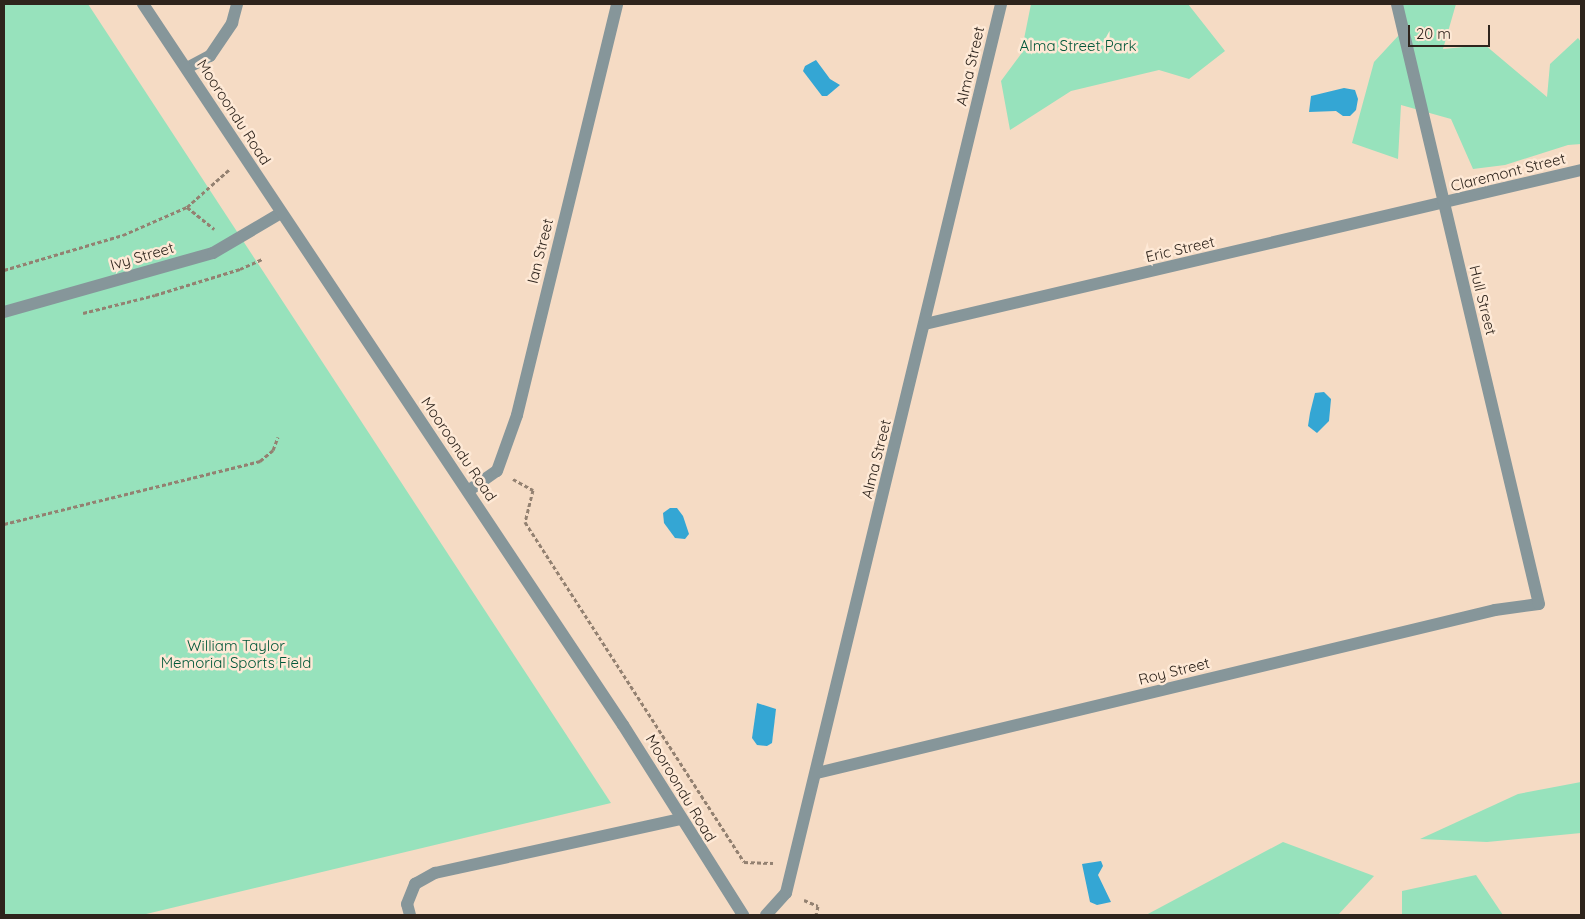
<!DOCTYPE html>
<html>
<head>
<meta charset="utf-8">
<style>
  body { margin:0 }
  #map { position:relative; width:1585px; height:919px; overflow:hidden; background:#f5dbc4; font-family:Quicksand,sans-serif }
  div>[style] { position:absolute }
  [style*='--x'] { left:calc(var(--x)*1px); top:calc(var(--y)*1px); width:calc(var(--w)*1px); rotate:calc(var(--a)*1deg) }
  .green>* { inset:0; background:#97e2bc }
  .water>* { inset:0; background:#34a6d4 }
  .path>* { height:3px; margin-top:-1.5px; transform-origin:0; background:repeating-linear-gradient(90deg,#938171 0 4px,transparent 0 6.5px) }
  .service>* { height:12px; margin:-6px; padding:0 6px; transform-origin:6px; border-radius:6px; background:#86969a }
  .minor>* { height:12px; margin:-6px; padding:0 6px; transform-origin:6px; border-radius:6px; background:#86969a }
  .tertiary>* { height:12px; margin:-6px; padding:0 6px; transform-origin:6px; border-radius:6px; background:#86969a }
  span { translate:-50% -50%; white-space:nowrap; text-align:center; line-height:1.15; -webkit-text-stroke:5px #fee9d6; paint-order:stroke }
  .park-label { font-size:15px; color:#005739 }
  .street-label { font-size:15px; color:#2e241c }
  .frame { position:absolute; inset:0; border:5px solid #2e241c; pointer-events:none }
  .scale { position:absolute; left:1408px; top:25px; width:82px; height:22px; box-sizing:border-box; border:2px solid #2e241c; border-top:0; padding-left:6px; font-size:15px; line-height:18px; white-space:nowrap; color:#2e241c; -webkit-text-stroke:4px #fee9d6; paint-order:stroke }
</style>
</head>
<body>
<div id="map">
  <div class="green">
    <div style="clip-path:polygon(4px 4px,88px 4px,611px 803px,142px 915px,4px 915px)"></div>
    <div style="clip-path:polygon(1031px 4px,1188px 4px,1225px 51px,1189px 79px,1159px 70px,1071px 91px,1010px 130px,1001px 81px,1021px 54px)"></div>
    <div style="clip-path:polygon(1401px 4px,1456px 4px,1443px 49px,1485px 45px,1547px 97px,1550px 64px,1578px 38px,1581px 42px,1581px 144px,1568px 145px,1505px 165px,1473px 169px,1451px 119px,1401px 105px,1398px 159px,1352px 143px,1374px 62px,1399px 35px)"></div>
    <div style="clip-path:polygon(1581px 782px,1581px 833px,1487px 842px,1420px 839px,1518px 794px)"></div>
    <div style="clip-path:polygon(1283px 842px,1374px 876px,1338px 915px,1146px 915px)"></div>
    <div style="clip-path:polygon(1476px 875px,1503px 915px,1402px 915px,1402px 891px)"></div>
  </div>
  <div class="water">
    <div style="clip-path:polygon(816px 60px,830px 79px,840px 85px,827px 96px,822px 96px,803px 71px,805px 66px)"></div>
    <div style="clip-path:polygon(1344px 88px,1355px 90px,1358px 99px,1356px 110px,1350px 116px,1343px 116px,1336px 111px,1309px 112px,1311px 96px)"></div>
    <div style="clip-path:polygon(1324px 392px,1331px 399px,1329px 421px,1317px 433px,1308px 426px,1310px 413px,1315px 393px)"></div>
    <div style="clip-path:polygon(670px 508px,677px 508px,683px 516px,689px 534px,685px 539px,675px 538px,664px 523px,663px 513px)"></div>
    <div style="clip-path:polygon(757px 703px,776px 709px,772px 743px,767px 746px,757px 745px,752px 738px)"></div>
    <div style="clip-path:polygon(1101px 861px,1103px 866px,1098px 875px,1111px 902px,1097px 905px,1090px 902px,1082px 864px)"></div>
  </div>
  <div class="path">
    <div style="--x:187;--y:207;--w:35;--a:39"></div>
    <div style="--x:4;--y:270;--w:124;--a:-16.4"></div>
    <div style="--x:123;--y:235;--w:70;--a:-23.6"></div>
    <div style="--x:187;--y:207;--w:57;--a:-41.5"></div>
    <div style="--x:83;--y:313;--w:74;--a:-14"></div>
    <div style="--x:155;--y:295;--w:89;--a:-17"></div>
    <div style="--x:240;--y:269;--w:24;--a:-24"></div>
    <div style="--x:513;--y:479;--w:23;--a:29"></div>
    <div style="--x:533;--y:490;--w:33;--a:104"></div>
    <div style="--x:525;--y:522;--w:404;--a:57.2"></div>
    <div style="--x:744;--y:862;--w:29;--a:2"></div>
    <div style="--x:4;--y:524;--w:264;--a:-13.8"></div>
    <div style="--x:260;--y:461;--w:17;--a:-40"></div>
    <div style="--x:273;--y:450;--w:14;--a:-69"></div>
    <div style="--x:804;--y:900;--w:15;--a:23"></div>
    <div style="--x:818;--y:906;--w:9;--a:103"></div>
  </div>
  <div class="service">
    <div style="--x:4;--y:312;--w:217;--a:-15.8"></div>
    <div style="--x:213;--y:253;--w:79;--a:-30.5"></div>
    <div style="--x:410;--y:915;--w:11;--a:-105"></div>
    <div style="--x:407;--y:904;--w:22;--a:-68"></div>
    <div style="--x:415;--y:884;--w:23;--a:-29"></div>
    <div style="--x:435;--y:873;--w:252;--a:-12.4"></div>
  </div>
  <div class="minor">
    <div style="--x:187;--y:68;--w:26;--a:-28"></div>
    <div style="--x:210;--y:56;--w:40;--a:-56"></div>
    <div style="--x:232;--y:23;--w:20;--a:-75"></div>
    <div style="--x:925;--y:324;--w:674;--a:-13.21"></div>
    <div style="--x:468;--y:491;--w:35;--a:-35"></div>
    <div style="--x:497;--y:471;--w:59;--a:-70.3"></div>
    <div style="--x:517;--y:415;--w:423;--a:-76.3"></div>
    <div style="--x:817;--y:773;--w:697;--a:-13.52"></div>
    <div style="--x:1495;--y:610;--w:44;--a:-7.8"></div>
    <div style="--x:1539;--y:604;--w:617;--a:-103.32"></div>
    <div style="--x:766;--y:915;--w:30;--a:-48"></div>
    <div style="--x:786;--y:893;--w:915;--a:-76.4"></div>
  </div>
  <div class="tertiary">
    <div style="--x:143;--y:4;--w:866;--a:56.35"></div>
    <div style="--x:623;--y:725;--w:225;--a:57.7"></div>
  </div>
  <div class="park-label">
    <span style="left:1078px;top:46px">Alma Street Park</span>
    <span style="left:236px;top:654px">William Taylor<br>Memorial Sports Field</span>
  </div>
  <div class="street-label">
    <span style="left:970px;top:66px;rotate:-77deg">Alma Street</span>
    <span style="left:234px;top:112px;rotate:57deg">Mooroondu Road</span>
    <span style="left:1508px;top:172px;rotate:-14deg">Claremont Street</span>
    <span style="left:1180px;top:249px;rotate:-13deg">Eric Street</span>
    <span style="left:540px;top:251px;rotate:-76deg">Ian Street</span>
    <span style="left:142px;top:256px;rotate:-16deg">Ivy Street</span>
    <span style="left:1483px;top:300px;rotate:76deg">Hull Street</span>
    <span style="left:459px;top:449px;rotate:56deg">Mooroondu Road</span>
    <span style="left:876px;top:459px;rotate:-76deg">Alma Street</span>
    <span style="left:1174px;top:671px;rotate:-14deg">Roy Street</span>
    <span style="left:681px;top:788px;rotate:59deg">Mooroondu Road</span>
  </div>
  <div class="frame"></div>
  <div class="scale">20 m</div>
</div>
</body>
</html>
